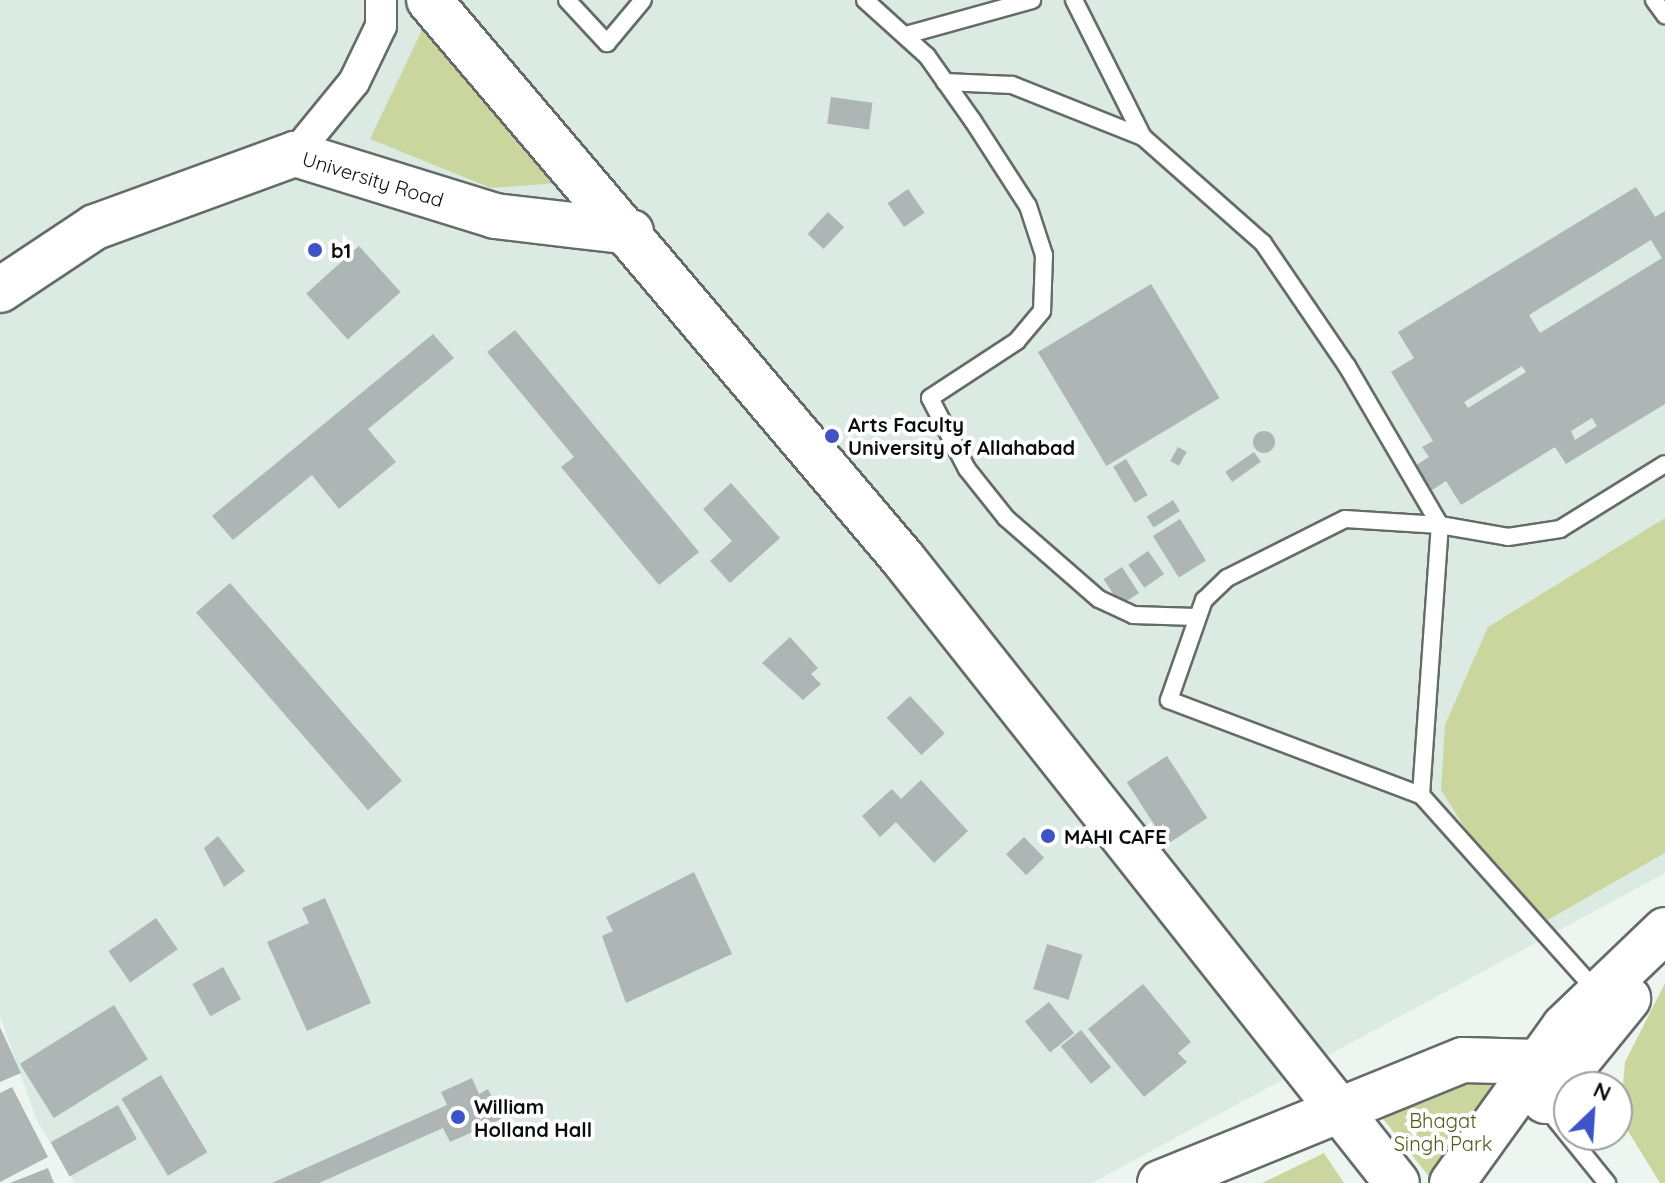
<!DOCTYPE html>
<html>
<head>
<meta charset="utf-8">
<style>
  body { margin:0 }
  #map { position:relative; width:1665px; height:1183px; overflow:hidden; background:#edf5f0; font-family:Quicksand,sans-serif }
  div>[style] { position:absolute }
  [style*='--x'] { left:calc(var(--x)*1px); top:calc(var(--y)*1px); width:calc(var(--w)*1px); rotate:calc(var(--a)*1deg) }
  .built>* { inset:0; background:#dbeae2 }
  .green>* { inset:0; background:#cbd69f }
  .building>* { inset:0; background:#adb6b4; transform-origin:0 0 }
  .round { border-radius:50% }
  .roads { filter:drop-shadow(2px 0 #656c68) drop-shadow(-2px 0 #656c68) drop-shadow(0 2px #656c68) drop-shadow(0 -2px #656c68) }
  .lane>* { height:16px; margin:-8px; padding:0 8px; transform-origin:8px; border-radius:8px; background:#fff }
  .street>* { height:30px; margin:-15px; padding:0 15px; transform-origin:15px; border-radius:15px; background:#fff }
  .secondary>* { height:44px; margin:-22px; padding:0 22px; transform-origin:22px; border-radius:22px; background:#fff }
  .highway>* { height:44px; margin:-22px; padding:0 22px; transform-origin:22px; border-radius:22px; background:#fff }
  .dots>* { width:22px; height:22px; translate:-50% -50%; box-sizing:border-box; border:4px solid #fff; border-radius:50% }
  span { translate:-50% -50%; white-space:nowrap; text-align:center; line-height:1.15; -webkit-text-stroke:8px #fff; paint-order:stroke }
  .street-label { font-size:20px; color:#0b0e0d }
  .poi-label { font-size:20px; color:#0b0e0d; font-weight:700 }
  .left { translate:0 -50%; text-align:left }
  .park-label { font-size:20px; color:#515b1a }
  .north { position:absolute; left:1553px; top:1071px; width:80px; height:80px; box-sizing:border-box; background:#fff; border:2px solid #9d9f9e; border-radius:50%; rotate:25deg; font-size:22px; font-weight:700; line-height:32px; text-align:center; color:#0b0e0d }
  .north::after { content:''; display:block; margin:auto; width:28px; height:36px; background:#3e53c6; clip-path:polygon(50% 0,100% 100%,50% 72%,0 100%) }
</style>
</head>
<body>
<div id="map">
  <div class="built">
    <div style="clip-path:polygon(0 0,1665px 0,1665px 873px,1092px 1183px,75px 1183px,37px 1121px,0 1016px)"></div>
  </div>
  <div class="green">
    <div style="clip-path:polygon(422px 30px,559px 183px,491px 188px,370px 139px)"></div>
    <div style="clip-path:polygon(1665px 518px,1665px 853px,1530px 930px,1441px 790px,1445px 725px,1488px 627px)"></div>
    <div style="clip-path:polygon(1665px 983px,1665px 1183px,1660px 1183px,1620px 1118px,1625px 1062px)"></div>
    <div style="clip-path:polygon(1551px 1048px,1434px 1183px,1380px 1115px)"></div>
    <div style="clip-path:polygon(1324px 1153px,1344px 1183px,1262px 1183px)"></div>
  </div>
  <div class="building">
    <div style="left:831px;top:97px;width:42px;height:27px;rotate:8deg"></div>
    <div style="clip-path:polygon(evenodd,1636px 187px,1655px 217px,1665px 211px,1665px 404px,1566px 464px,1555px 447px,1461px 505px,1446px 481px,1426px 494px,1410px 469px,1429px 457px,1422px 447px,1433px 441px,1391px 372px,1414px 358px,1398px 332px,1636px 187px,1651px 240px,1662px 258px,1540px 333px,1529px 315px,1651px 240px,1636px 187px,1522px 366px,1526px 372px,1468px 408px,1464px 402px,1522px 366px,1636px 187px,1592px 418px,1597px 426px,1575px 440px,1571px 431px,1592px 418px)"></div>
    <div style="left:908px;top:189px;width:29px;height:25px;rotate:55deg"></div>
    <div style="left:828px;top:212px;width:22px;height:30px;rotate:43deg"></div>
    <div style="left:359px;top:246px;width:62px;height:71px;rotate:48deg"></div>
    <div style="left:1151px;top:284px;width:133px;height:132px;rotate:59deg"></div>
    <div style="clip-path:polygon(515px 330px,699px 552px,659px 585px,561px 467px,574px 457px,487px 352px)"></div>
    <div style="clip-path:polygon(433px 334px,454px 358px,368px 429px,396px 462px,339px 509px,312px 475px,233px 540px,212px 516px)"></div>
    <div class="round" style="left:1253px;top:431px;width:22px;height:22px"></div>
    <div style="left:1178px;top:447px;width:10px;height:16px;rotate:29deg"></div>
    <div style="left:1254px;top:452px;width:12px;height:35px;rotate:55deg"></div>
    <div style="left:1126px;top:459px;width:42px;height:15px;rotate:59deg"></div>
    <div style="clip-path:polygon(731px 483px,780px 538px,730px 583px,710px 561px,732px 541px,703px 509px)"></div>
    <div style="left:1173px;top:500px;width:13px;height:31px;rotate:58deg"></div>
    <div style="left:1180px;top:519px;width:49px;height:32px;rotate:58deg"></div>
    <div style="left:1148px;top:551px;width:28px;height:24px;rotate:55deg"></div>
    <div style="left:1122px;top:567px;width:31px;height:22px;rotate:57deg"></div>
    <div style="left:230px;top:583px;width:262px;height:45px;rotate:49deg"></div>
    <div style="clip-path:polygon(790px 637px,818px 668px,811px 674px,821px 684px,803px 700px,762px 663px)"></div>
    <div style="left:910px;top:696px;width:51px;height:32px;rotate:47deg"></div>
    <div style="left:1167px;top:756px;width:74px;height:48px;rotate:57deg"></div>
    <div style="clip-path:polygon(921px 780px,968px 831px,934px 863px,896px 822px,880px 837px,862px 816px,892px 789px,901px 799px)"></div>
    <div style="clip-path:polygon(218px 836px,245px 871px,224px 887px,204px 848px)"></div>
    <div style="left:1024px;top:837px;width:29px;height:25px;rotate:46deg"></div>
    <div style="clip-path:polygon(694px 872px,732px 954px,626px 1003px,602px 936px,613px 931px,606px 917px)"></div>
    <div style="clip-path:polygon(325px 898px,371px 1003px,307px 1031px,267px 942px,309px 923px,302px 908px)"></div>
    <div style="left:156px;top:918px;width:38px;height:58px;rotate:55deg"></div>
    <div style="left:1047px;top:944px;width:37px;height:47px;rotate:17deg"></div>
    <div style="left:223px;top:967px;width:37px;height:35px;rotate:61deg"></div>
    <div style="clip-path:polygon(1143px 984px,1191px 1042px,1178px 1053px,1187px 1062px,1144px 1097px,1088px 1029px)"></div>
    <div style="left:1049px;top:1002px;width:40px;height:31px;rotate:51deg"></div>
    <div style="left:114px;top:1005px;width:64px;height:111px;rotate:58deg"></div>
    <div style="clip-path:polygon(0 1027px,21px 1073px,0 1082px)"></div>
    <div style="left:1081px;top:1030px;width:48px;height:26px;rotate:51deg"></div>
    <div style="left:161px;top:1075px;width:90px;height:46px;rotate:59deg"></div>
    <div style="clip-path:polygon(472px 1078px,479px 1094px,488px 1089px,502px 1119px,450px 1142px,443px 1128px,319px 1183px,272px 1183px,447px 1105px,441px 1092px)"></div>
    <div style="clip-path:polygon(12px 1087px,48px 1157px,0 1182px,0 1093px)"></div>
    <div style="left:118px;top:1105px;width:39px;height:77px;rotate:61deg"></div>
    <div style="clip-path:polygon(48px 1168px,54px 1183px,10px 1183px)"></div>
  </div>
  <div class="roads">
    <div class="lane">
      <div style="--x:567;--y:0;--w:59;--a:47.1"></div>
      <div style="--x:607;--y:43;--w:56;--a:-50.1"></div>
      <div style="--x:865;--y:0;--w:84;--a:42.1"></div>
      <div style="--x:927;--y:56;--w:80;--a:54.7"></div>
      <div style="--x:973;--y:121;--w:101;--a:57.1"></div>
      <div style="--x:1028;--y:206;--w:52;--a:71.9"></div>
      <div style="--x:1044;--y:255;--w:56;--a:92"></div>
      <div style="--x:1042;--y:311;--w:39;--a:130"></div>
      <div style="--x:1017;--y:341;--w:104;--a:146.8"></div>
      <div style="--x:930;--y:398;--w:80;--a:62.5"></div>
      <div style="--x:967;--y:469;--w:63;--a:51.5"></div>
      <div style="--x:1006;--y:518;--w:123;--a:41.1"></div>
      <div style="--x:1099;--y:599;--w:38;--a:25"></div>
      <div style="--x:1133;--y:615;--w:63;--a:1.8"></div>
      <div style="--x:1074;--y:0;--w:153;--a:63.3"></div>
      <div style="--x:1143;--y:137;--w:160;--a:41.5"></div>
      <div style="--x:1263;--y:243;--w:149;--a:55.7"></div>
      <div style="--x:1347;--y:366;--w:184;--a:59.7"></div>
      <div style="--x:1440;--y:525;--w:69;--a:10"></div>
      <div style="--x:1508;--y:537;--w:53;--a:-8.7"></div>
      <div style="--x:1560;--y:529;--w:123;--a:-31.8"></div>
      <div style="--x:1654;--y:0;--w:19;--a:54"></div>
      <div style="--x:906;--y:35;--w:131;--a:-15.5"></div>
      <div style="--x:945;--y:82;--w:67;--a:2.6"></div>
      <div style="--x:1012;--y:85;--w:141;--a:21.7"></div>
      <div style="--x:1421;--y:795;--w:271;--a:-86"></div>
      <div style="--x:1440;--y:525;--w:95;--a:-176.4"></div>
      <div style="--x:1345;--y:519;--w:132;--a:153.4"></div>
      <div style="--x:1227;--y:578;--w:32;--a:136"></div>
      <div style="--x:1204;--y:600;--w:106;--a:109.3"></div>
      <div style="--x:1169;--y:700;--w:269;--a:20.7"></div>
      <div style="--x:1421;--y:795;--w:263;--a:48.2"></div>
      <div style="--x:1543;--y:1104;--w:102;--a:51"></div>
    </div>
    <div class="street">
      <div style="--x:295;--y:154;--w:93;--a:-50.7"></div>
      <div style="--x:354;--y:82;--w:62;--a:-64.3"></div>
      <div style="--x:381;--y:26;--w:26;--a:-90"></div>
    </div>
    <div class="secondary">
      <div style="--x:429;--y:0;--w:734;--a:49.69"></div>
      <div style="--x:904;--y:560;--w:794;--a:51.64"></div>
      <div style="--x:0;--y:290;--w:114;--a:-33.6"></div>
      <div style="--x:95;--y:227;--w:213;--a:-20.1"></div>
      <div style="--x:295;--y:154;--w:209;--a:17.2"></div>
      <div style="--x:495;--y:216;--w:137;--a:6.7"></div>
      <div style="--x:1160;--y:1183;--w:327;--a:-22.1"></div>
      <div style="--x:1463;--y:1060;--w:76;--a:1.5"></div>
    </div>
    <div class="highway">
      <div style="--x:1545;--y:1101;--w:132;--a:-50.9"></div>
      <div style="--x:1452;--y:1183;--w:192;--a:-54.3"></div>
      <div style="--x:1564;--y:1027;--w:140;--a:-43.8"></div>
    </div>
  </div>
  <div class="dots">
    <div style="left:315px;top:250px;background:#3e53c6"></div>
    <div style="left:832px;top:436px;background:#3e53c6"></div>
    <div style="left:1048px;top:836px;background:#3e53c6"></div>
    <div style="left:458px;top:1117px;background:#3e53c6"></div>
  </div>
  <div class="street-label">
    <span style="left:373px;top:179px;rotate:17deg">University Road</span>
  </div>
  <div class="poi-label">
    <span class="left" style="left:331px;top:250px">b1</span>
    <span class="left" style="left:848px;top:436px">Arts Faculty<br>University of Allahabad</span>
    <span class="left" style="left:1064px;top:836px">MAHI CAFE</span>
    <span class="left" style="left:474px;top:1118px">William<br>Holland Hall</span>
  </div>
  <div class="park-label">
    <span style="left:1443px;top:1132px">Bhagat<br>Singh Park</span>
  </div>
  <div class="north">N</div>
</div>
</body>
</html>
